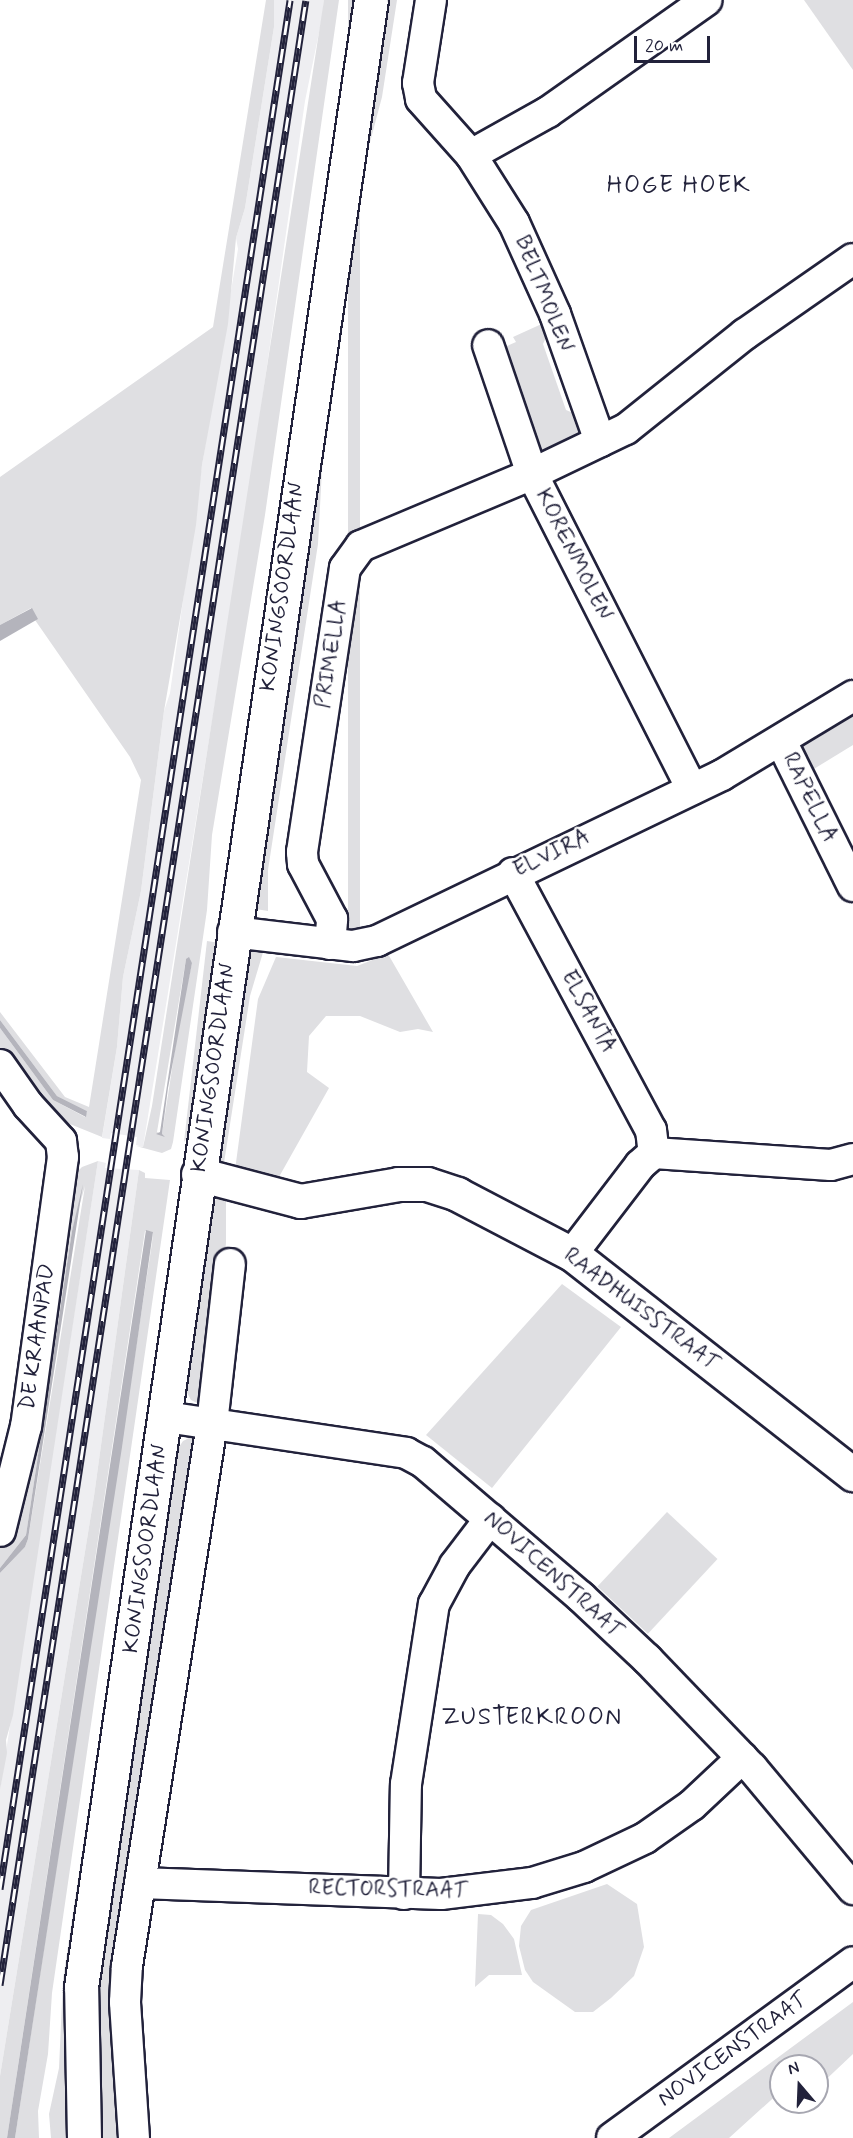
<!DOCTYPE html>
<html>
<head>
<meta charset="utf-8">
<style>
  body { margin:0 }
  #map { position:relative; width:853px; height:2138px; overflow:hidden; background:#fff; font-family:Mynerve,sans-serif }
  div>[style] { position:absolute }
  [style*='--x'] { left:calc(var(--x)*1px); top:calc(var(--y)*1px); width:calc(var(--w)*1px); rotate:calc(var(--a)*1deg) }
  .built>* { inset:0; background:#eeeef1 }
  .green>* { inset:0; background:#dfdfe2; transform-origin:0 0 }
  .water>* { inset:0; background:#b4b4bc }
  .roads { filter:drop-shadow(2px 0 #22223b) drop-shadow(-2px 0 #22223b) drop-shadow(0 2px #22223b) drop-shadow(0 -2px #22223b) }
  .street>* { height:30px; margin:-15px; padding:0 15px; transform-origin:15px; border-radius:15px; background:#fff }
  .secondary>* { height:33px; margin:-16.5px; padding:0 16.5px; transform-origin:16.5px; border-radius:16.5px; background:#fff }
  .rail>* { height:7px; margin-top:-3.5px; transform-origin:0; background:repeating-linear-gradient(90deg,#fff 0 14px,#22223b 0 28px); box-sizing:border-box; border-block:2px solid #22223b }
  span { translate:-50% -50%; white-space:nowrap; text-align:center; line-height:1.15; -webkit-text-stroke:4.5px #fff; paint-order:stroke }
  .street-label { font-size:22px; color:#22223b }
  .neighbourhood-label { font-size:24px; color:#22223b; letter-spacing:1.5px }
  .north { position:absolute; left:769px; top:2054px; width:60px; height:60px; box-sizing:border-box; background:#fff; border:2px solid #a7a7b1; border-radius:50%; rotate:341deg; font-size:16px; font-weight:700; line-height:24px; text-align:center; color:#22223b }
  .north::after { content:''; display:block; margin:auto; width:21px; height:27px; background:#22223b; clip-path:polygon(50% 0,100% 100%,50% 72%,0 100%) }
  .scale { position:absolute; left:634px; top:36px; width:76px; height:27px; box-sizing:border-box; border:3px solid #22223b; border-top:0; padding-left:8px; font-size:18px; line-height:21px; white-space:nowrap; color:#22223b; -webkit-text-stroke:4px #fff; paint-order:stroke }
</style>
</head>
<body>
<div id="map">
  <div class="built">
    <div style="clip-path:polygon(274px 0,324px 0,323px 13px,305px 101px,246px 512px,143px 1147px,136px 1145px,137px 1137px,111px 1133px,110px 1139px,102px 1138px,117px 1047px,123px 977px,141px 891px,164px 711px,170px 693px,202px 465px,238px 249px,236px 238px,245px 208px,274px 27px)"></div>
    <div style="clip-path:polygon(98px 1161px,106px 1163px,105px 1168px,139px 1170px,94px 1496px,0 2076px,0 1790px)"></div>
  </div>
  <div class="green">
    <div style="clip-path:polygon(266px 0,274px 0,274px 27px,245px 208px,236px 238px,228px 324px,202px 465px,196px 525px,164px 711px,141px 891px,123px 977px,117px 1047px,102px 1137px,60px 1120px,37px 1098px,0 1048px,0 1028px,53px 1100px,85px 1117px,87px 1111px,57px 1096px,0 1020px,0 1012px,65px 1097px,89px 1107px,141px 780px,130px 757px,35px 620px,31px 608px,0 625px,0 477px,213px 327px)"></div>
    <div style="clip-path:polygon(evenodd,324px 0,339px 0,265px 515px,212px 835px,207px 910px,173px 1142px,171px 1149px,162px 1153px,136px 1146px,143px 1147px,152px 1106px,324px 0,186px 959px,192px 963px,180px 1017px,162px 1134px,157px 1132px,186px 959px)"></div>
    <div style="left:348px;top:0;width:12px;height:928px"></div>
    <div style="clip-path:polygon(385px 0,397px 0,382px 97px,369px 146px,322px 469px,318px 544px,268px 870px,268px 911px,250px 908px)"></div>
    <div style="clip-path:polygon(804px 0,853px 0,853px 70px)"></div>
    <div style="clip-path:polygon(546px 322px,549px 331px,543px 344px,566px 410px,578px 415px,581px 427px,578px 439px,535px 460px,498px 350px,516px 342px,513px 337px)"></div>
    <div style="clip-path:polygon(853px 709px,853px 745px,804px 775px,798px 750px,801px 743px)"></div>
    <div style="clip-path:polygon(207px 941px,220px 943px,190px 1133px,184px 1142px)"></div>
    <div style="clip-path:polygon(254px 949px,264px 949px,250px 996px,224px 1163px,221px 1164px,218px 1159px,246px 955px)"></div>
    <div style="clip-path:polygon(388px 954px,433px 1032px,418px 1029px,400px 1032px,360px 1016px,326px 1016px,309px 1036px,307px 1072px,329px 1088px,275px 1184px,235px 1170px,258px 999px,276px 957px,357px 966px)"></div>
    <div style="clip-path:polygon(98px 1161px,13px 1715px,6px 1740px,7px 1753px,0 1790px,0 1573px,25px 1547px,28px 1539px,85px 1186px,72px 1231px,26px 1535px,0 1568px,0 1548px,11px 1527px,71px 1178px,82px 1167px)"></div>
    <div style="clip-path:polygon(139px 1170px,145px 1173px,145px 1178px,170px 1180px,52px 1993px,48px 2054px,38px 2111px,39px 2138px,15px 2138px,152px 1243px,153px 1232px,145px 1231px,7px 2138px,0 2138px,0 2076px,94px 1496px)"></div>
    <div style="clip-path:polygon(226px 1197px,226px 1243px,220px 1290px,212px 1290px,201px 1405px,191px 1400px,185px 1389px,204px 1217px,217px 1198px)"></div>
    <div style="clip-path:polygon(562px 1284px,621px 1327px,492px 1488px,426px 1435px)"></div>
    <div style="clip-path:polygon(146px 1429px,68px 1985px,66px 2054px,72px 2138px,51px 2138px,49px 2114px,59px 2068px,63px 1979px)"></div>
    <div style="clip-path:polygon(193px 1436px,200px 1438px,198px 1453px,191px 1454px,109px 1982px,115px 2108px,122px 2108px,123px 2138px,101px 2138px,96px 1976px,175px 1453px,183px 1441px)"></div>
    <div style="left:667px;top:1512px;width:69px;height:102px;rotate:43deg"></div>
    <div style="clip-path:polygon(607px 1884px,637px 1904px,644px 1947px,634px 1976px,611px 1998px,593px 2012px,575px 2012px,533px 1982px,525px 1970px,519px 1946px,521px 1926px,531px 1910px)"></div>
    <div style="clip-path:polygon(478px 1914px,491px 1915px,503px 1924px,514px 1939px,522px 1975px,489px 1975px,475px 1987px)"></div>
    <div style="clip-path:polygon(853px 2002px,853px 2054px,817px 2088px,817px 2066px,781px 2066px,781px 2091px,729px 2138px,669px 2138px)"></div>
  </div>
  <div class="water">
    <div style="clip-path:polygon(32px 608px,38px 619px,0 641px,0 625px)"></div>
    <div style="clip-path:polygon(189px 957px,192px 963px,168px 1088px,162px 1134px,165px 1137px,156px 1134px,160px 1132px,186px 959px)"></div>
    <div style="clip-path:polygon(0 1020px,57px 1096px,87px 1111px,86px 1117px,53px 1100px,0 1028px)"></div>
    <div style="clip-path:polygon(83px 1184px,28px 1539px,25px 1547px,0 1573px,0 1568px,26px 1535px,72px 1231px)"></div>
    <div style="clip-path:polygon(146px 1230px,153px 1232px,122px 1447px,15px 2138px,7px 2138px)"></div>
  </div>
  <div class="roads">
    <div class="street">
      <div style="--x:431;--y:0;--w:84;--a:98.9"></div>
      <div style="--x:418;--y:83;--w:16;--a:79"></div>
      <div style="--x:421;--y:99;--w:75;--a:48.2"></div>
      <div style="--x:471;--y:155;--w:80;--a:57.7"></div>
      <div style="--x:514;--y:223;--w:100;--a:65.7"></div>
      <div style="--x:555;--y:314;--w:135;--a:70.5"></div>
      <div style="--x:471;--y:155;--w:88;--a:-29.2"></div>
      <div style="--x:548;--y:112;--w:194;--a:-35.2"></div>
      <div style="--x:781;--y:741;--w:162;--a:63.6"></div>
      <div style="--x:692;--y:789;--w:353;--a:-116.9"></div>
      <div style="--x:532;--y:474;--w:104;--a:-25.6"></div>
      <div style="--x:626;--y:429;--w:152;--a:-38.6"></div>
      <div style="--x:745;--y:334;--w:131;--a:-34.8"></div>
      <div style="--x:513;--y:873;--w:292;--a:61.8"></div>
      <div style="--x:651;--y:1130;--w:23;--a:83"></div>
      <div style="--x:233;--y:932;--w:121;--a:6.7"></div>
      <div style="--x:353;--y:946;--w:25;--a:-12"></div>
      <div style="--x:377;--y:941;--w:383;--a:-25.7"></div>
      <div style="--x:722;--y:775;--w:153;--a:-31.1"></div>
      <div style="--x:330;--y:944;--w:25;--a:-85"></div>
      <div style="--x:332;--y:919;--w:62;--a:-117.8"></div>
      <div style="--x:303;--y:864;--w:12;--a:-95"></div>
      <div style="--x:302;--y:852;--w:287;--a:-81.4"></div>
      <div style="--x:345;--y:568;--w:27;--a:-54"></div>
      <div style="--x:361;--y:546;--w:186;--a:-22.8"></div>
      <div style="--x:532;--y:474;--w:136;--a:-108.8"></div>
      <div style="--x:0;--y:1065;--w:49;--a:55"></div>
      <div style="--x:28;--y:1105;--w:49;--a:47.5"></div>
      <div style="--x:61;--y:1141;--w:16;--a:83"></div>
      <div style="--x:63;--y:1157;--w:272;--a:97.8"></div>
      <div style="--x:26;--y:1426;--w:108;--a:103.9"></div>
      <div style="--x:572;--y:1254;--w:112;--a:-52.6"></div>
      <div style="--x:640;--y:1165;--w:18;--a:-41"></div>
      <div style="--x:654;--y:1153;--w:177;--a:3.9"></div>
      <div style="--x:831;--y:1165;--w:23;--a:-15"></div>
      <div style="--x:166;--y:1417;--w:243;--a:8.5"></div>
      <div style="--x:406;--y:1453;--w:19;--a:28"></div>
      <div style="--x:423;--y:1462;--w:208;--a:40.5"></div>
      <div style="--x:581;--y:1597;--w:91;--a:43.2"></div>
      <div style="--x:647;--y:1659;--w:151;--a:46.1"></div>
      <div style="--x:752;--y:1768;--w:158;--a:50.1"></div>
      <div style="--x:140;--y:1883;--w:301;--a:2.1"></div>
      <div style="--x:441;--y:1894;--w:92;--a:-6.9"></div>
      <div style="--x:532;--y:1883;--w:54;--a:-17.1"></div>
      <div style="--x:584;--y:1867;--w:68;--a:-25.4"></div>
      <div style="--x:645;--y:1838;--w:57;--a:-35.1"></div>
      <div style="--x:692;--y:1805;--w:69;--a:-43.2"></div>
      <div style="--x:404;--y:1894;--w:110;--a:-89"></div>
      <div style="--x:406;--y:1784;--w:182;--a:-81.2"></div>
      <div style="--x:434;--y:1604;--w:44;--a:-61.7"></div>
      <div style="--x:455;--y:1565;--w:58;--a:-52.7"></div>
      <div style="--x:134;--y:2138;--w:136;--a:-93.8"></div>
      <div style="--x:125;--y:2002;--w:36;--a:-87"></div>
      <div style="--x:127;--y:1966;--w:549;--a:-81.09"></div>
      <div style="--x:212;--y:1424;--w:161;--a:-83.6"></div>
      <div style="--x:612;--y:2138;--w:298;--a:-36.1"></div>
    </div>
    <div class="secondary">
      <div style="--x:198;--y:1174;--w:106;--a:14.8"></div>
      <div style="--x:300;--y:1201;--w:99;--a:-9.8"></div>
      <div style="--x:398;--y:1184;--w:29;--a:0"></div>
      <div style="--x:427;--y:1184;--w:32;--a:18"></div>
      <div style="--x:457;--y:1194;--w:130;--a:27.6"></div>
      <div style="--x:572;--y:1254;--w:357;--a:38.1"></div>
      <div style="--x:84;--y:2138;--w:151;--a:-91.1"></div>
      <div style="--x:81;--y:1987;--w:2008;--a:-81.7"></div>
    </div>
  </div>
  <div class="rail">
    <div style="--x:0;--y:1889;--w:1911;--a:-81.27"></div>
    <div style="--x:0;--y:1985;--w:2008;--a:-81.24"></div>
  </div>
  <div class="street-label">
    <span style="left:543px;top:294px;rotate:68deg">BELTMOLEN</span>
    <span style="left:573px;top:555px;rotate:63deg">KORENMOLEN</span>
    <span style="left:283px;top:587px;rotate:-82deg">KONINGSOORDLAAN</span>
    <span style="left:332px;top:654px;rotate:-81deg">PRIMELLA</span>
    <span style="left:809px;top:798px;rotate:64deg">RAPELLA</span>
    <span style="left:552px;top:854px;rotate:-25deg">ELVIRA</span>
    <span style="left:588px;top:1012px;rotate:62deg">ELSANTA</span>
    <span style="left:214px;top:1068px;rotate:-82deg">KONINGSOORDLAAN</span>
    <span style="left:641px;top:1310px;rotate:37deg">RAADHUISSTRAAT</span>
    <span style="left:38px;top:1337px;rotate:-82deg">DE KRAANPAD</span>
    <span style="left:146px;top:1549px;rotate:-82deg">KONINGSOORDLAAN</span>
    <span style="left:553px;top:1575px;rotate:42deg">NOVICENSTRAAT</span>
    <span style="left:388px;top:1890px;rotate:1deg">RECTORSTRAAT</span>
    <span style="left:733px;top:2050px;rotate:-36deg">NOVICENSTRAAT</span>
  </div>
  <div class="neighbourhood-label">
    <span style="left:679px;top:186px">HOGE HOEK</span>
    <span style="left:532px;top:1718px">ZUSTERKROON</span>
  </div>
  <div class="north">N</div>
  <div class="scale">20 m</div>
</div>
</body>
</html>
